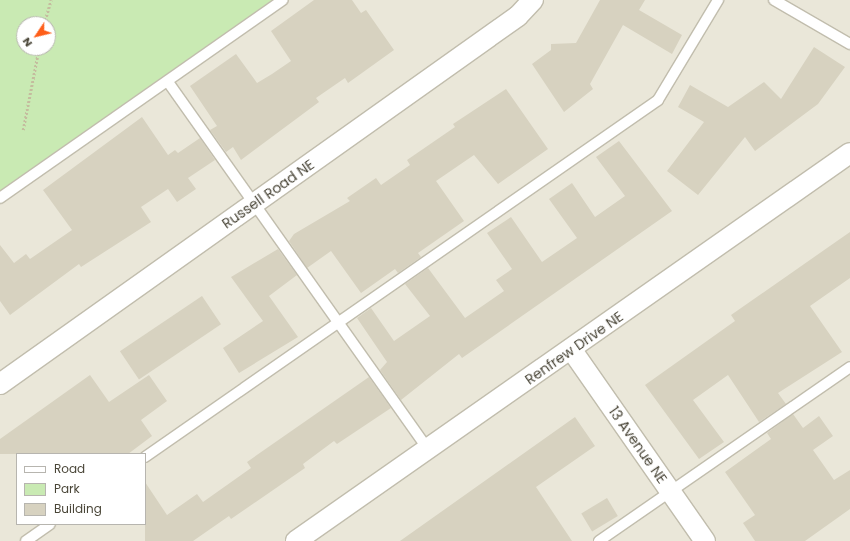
<!DOCTYPE html>
<html>
<head>
<meta charset="utf-8">
<style>
  body { margin:0 }
  #map { position:relative; width:850px; height:541px; overflow:hidden; background:#f5f4eb; font-family:Poppins,sans-serif }
  div>[style] { position:absolute }
  [style*='--x'] { left:calc(var(--x)*1px); top:calc(var(--y)*1px); width:calc(var(--w)*1px); rotate:calc(var(--a)*1deg) }
  .residential>* { inset:0; background:#eae7d9 }
  .green>* { inset:0; background:#c9eab3 }
  .building>* { inset:0; background:#d7d2c0; transform-origin:0 0 }
  .path>* { height:2.5px; margin-top:-1.25px; transform-origin:0; background:repeating-linear-gradient(90deg,#c4bc9e 0 2px,transparent 0 4px) }
  .roads { filter:drop-shadow(1px 0 #c1bdad) drop-shadow(-1px 0 #c1bdad) drop-shadow(0 1px #c1bdad) drop-shadow(0 -1px #c1bdad) }
  .service>* { height:10px; margin:-5px; padding:0 5px; transform-origin:5px; border-radius:5px; background:#fff }
  .minor>* { height:20px; margin:-10px; padding:0 10px; transform-origin:10px; border-radius:10px; background:#fff }
  span { translate:-50% -50%; white-space:nowrap; text-align:center; line-height:1.15; -webkit-text-stroke:3px #fff; paint-order:stroke }
  .street-label { font-size:14px; color:#4a4638 }
  .legend { position:absolute; left:16px; top:453px; width:130px; height:72px; box-sizing:border-box; background:#fff; border:1px solid #b7b5af; margin:0; padding:5px 7px; list-style:none; font-size:12px; color:#4a4638 }
  .legend li { display:flex; align-items:center; gap:8px; height:20px }
  .legend b { width:20px; border:1px solid #b7b5af }
  .north { position:absolute; left:16px; top:16px; width:40px; height:40px; box-sizing:border-box; background:#fff; border:1px solid #b7b5af; border-radius:50%; rotate:235deg; font-size:11px; font-weight:700; line-height:16px; text-align:center; color:#4a4638 }
  .north::after { content:''; display:block; margin:auto; width:14px; height:18px; background:#fe5e19; clip-path:polygon(50% 0,100% 100%,50% 72%,0 100%) }
</style>
</head>
<body>
<div id="map">
  <div class="residential">
    <div style="clip-path:polygon(evenodd,283px 0,850px 0,850px 541px,0 541px,0 198px,283px 0,17px 454px,145px 454px,145px 524px,17px 524px,17px 454px)"></div>
  </div>
  <div class="green">
    <div style="clip-path:polygon(evenodd,0 0,283px 0,0 198px,0 0,24px 24px,48px 24px,48px 48px,24px 48px,24px 24px)"></div>
  </div>
  <div class="building">
    <div style="clip-path:polygon(314px 0,352px 0,361px 13px,366px 10px,394px 50px,348px 83px,345px 78px,316px 98px,319px 102px,241px 160px,233px 147px,226px 152px,210px 130px,217px 126px,190px 86px,236px 54px,257px 83px,272px 74px,291px 61px,271px 31px)"></div>
    <div style="clip-path:polygon(600px 0,645px 0,639px 10px,682px 35px,672px 54px,623px 25px,590px 84px,593px 89px,564px 112px,532px 64px,551px 50px,551px 44px,576px 43px)"></div>
    <div style="clip-path:polygon(814px 47px,845px 67px,818px 104px,755px 151px,745px 137px,698px 195px,667px 171px,704px 122px,678px 107px,690px 85px,728px 107px,764px 82px,781px 99px)"></div>
    <div style="clip-path:polygon(506px 89px,548px 149px,498px 184px,474px 155px,436px 181px,464px 221px,418px 253px,421px 257px,398px 273px,395px 269px,361px 293px,331px 251px,307px 268px,289px 241px,294px 234px,350px 201px,347px 198px,376px 178px,381px 185px,410px 165px,407px 160px,455px 127px,453px 124px)"></div>
    <div style="clip-path:polygon(142px 117px,168px 155px,175px 150px,178px 153px,200px 138px,215px 160px,188px 178px,196px 189px,177px 202px,168px 189px,141px 207px,151px 222px,81px 267px,79px 264px,10px 315px,0 301px,0 245px,14px 263px,26px 254px,30px 259px,72px 230px,43px 190px)"></div>
    <div style="clip-path:polygon(619px 141px,672px 211px,462px 358px,459px 354px,401px 400px,380px 370px,387px 362px,357px 318px,371px 308px,394px 341px,430px 316px,405px 284px,428px 268px,465px 318px,504px 291px,496px 280px,512px 269px,487px 233px,511px 217px,542px 262px,577px 238px,549px 199px,572px 183px,595px 217px,625px 196px,596px 157px)"></div>
    <div style="clip-path:polygon(850px 232px,850px 278px,810px 306px,842px 352px,778px 393px,786px 404px,759px 422px,728px 375px,693px 400px,724px 442px,699px 459px,645px 385px,735px 321px,731px 315px)"></div>
    <div style="clip-path:polygon(278px 249px,297px 275px,269px 296px,298px 337px,239px 373px,223px 348px,263px 321px,231px 277px)"></div>
    <div style="left:202px;top:296px;width:34px;height:99px;rotate:56deg"></div>
    <div style="clip-path:polygon(90px 375px,109px 402px,149px 375px,167px 401px,141px 420px,152px 436px,128px 454px,0 454px,0 439px)"></div>
    <div style="clip-path:polygon(369px 377px,391px 408px,337px 444px,334px 441px,303px 464px,305px 468px,231px 519px,229px 516px,193px 541px,145px 541px,145px 482px,167px 515px,197px 494px,203px 502px,251px 468px,247px 462px)"></div>
    <div style="clip-path:polygon(793px 414px,803px 428px,819px 416px,833px 436px,813px 450px,834px 480px,850px 470px,850px 509px,805px 541px,755px 541px,743px 523px,755px 515px,725px 472px,771px 439px,767px 433px)"></div>
    <div style="clip-path:polygon(575px 417px,595px 446px,536px 487px,572px 541px,400px 541px)"></div>
    <div style="left:607px;top:498px;width:21px;height:30px;rotate:59deg"></div>
  </div>
  <div class="path">
    <div style="--x:44;--y:24;--w:25;--a:-74"></div>
    <div style="--x:23;--y:130;--w:84;--a:-79"></div>
  </div>
  <div class="roads">
    <div class="service">
      <div style="--x:774;--y:0;--w:88;--a:30.1"></div>
      <div style="--x:168;--y:82;--w:450;--a:54.7"></div>
      <div style="--x:0;--y:198;--w:345;--a:-35"></div>
      <div style="--x:145;--y:457;--w:625;--a:-34.83"></div>
      <div style="--x:658;--y:100;--w:117;--a:-59"></div>
      <div style="--x:26;--y:541;--w:29;--a:-35"></div>
      <div style="--x:599;--y:541;--w:305;--a:-34.7"></div>
    </div>
    <div class="minor">
      <div style="--x:571;--y:349;--w:234;--a:55.1"></div>
      <div style="--x:0;--y:384;--w:635;--a:-35.39"></div>
      <div style="--x:518;--y:16;--w:22;--a:-47"></div>
      <div style="--x:296;--y:541;--w:676;--a:-35.01"></div>
    </div>
  </div>
  <div class="street-label">
    <span style="left:268px;top:194px;rotate:-35deg">Russell Road NE</span>
    <span style="left:574px;top:348px;rotate:-35deg">Renfrew Drive NE</span>
    <span style="left:638px;top:445px;rotate:55deg">13 Avenue NE</span>
  </div>
  <ul class="legend">
  <li><b style="height:5px;background:#fff"></b>Road</li>
  <li><b style="height:11px;background:#c9eab3"></b>Park</li>
  <li><b style="height:11px;background:#d7d2c0"></b>Building</li>
  </ul>
  <div class="north">N</div>
</div>
</body>
</html>
